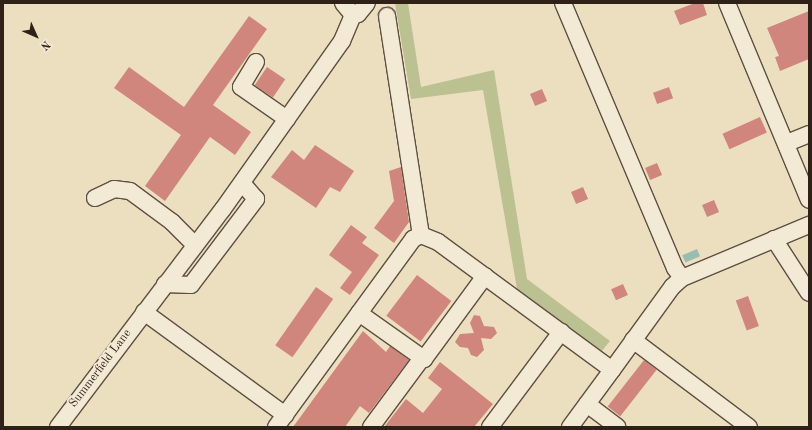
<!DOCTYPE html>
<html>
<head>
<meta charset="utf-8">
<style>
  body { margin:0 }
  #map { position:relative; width:812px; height:430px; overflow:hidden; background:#ecdfbf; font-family:"Old Standard TT",serif }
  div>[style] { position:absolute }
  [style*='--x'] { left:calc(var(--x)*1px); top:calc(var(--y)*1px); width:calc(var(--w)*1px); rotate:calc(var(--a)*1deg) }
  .green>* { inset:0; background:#bbc190 }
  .water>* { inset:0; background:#99bdb1; transform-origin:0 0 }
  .building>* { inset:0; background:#d0867c; transform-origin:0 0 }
  .roads { filter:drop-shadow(1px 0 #5f5042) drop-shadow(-1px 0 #5f5042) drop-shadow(0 1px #5f5042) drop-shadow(0 -1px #5f5042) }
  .minor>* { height:16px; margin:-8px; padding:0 8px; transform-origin:8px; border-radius:8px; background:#f3ead5 }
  span { translate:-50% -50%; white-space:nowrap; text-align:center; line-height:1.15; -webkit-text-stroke:4px #f3ead5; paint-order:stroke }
  .street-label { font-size:12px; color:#302118 }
  .frame { position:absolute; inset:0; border:4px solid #302118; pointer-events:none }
  .north { position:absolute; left:16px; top:16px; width:40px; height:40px; -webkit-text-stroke:3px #f3ead5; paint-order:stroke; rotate:135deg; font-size:11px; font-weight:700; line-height:16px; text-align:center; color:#302118 }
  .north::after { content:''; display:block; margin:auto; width:14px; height:18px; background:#302118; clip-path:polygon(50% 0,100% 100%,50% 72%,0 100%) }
</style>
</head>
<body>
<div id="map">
  <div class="green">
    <div style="clip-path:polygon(395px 3px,408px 3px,421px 87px,494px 70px,527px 279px,610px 341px,601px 352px,517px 289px,483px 90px,411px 99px)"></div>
  </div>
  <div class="water">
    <div style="left:697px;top:249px;width:8px;height:16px;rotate:67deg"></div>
  </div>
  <div class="building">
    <div style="clip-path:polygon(695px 3px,703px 3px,707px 15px,680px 25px,674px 11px)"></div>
    <div style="clip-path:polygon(809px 11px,809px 59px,780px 71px,775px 57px,779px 56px,767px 28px)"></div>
    <div style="clip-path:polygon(249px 16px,267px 29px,213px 105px,251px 132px,235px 155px,210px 137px,165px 201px,145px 186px,181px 135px,114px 88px,129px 67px,184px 107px)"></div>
    <div style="left:267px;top:67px;width:22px;height:22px;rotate:34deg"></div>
    <div style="left:669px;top:87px;width:12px;height:17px;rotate:70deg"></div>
    <div style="left:542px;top:89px;width:13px;height:13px;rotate:67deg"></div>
    <div style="left:760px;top:117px;width:17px;height:41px;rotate:66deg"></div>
    <div style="clip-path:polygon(315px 145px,354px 171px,340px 192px,330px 187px,316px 208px,271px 177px,292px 150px,304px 160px)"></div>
    <div style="left:657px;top:163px;width:13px;height:13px;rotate:67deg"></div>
    <div style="clip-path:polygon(401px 167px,409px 222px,394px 243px,374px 228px,394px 201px,389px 171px)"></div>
    <div style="left:583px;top:187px;width:13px;height:13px;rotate:67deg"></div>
    <div style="left:714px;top:200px;width:13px;height:13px;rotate:67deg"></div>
    <div style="clip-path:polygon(351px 225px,367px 237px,362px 243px,379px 255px,350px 295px,340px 288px,352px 272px,329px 255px)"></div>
    <div style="left:417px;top:275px;width:43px;height:51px;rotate:37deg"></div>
    <div style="left:623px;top:284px;width:12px;height:13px;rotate:66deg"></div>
    <div style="left:316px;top:287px;width:21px;height:71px;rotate:35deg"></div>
    <div style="left:748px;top:296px;width:32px;height:13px;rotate:70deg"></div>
    <div style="clip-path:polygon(474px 315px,480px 316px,484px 326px,494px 327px,497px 333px,491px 339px,481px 338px,484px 350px,477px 357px,471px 355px,468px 348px,460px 347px,455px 342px,460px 334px,474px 333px,470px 323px)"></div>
    <div style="clip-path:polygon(363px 331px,386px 352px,390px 346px,409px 360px,369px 413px,360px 406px,345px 427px,293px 427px)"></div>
    <div style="left:644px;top:360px;width:16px;height:59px;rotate:38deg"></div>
    <div style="clip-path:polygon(440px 362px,493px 404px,474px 427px,384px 427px,406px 399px,423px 413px,442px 389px,428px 378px)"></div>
  </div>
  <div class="roads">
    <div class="minor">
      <div style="--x:343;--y:3;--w:16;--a:50"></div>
      <div style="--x:353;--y:15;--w:5;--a:-11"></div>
      <div style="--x:358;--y:14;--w:14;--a:-51"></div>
      <div style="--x:563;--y:3;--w:288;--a:67.1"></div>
      <div style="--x:675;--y:268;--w:12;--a:55"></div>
      <div style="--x:727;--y:3;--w:213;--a:67.4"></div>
      <div style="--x:387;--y:16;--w:222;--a:81.2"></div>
      <div style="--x:256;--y:62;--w:29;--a:121"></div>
      <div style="--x:241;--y:87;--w:56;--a:34.8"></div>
      <div style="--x:787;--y:143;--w:24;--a:-22"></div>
      <div style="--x:95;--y:198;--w:21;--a:-25"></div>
      <div style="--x:114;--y:189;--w:16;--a:7"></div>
      <div style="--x:130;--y:191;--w:52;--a:36.4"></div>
      <div style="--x:172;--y:222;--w:33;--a:45"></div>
      <div style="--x:774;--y:239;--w:64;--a:57.1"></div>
      <div style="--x:165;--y:284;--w:26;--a:2"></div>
      <div style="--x:191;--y:285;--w:108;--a:-52.9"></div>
      <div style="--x:256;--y:199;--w:21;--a:-131"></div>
      <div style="--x:144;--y:312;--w:175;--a:36.1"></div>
      <div style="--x:359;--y:313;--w:80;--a:35.3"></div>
      <div style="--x:424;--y:359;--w:103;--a:-53.7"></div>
      <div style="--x:633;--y:340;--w:145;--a:36.9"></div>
      <div style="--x:612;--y:370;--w:102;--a:-54.1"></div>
      <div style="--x:672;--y:287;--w:13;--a:-42"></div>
      <div style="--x:682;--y:278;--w:138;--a:-22.7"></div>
      <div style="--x:587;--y:404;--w:38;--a:37"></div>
      <div style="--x:58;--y:427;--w:273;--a:-52.9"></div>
      <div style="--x:223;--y:209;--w:206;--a:-54.7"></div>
      <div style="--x:342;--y:41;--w:28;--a:-67"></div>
      <div style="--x:276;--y:427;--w:233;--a:-53.9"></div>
      <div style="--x:413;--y:239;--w:9;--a:-27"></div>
      <div style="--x:421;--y:235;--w:18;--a:22"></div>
      <div style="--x:438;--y:242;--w:216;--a:36.3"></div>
      <div style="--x:612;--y:370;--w:71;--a:126.4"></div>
      <div style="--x:371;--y:427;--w:86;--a:-53.5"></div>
      <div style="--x:490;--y:427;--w:119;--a:-53.2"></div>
    </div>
  </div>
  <div class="street-label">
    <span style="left:101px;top:369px;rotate:-53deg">Summerfield Lane</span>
  </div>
  <div class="frame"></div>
  <div class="north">N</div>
</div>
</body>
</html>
